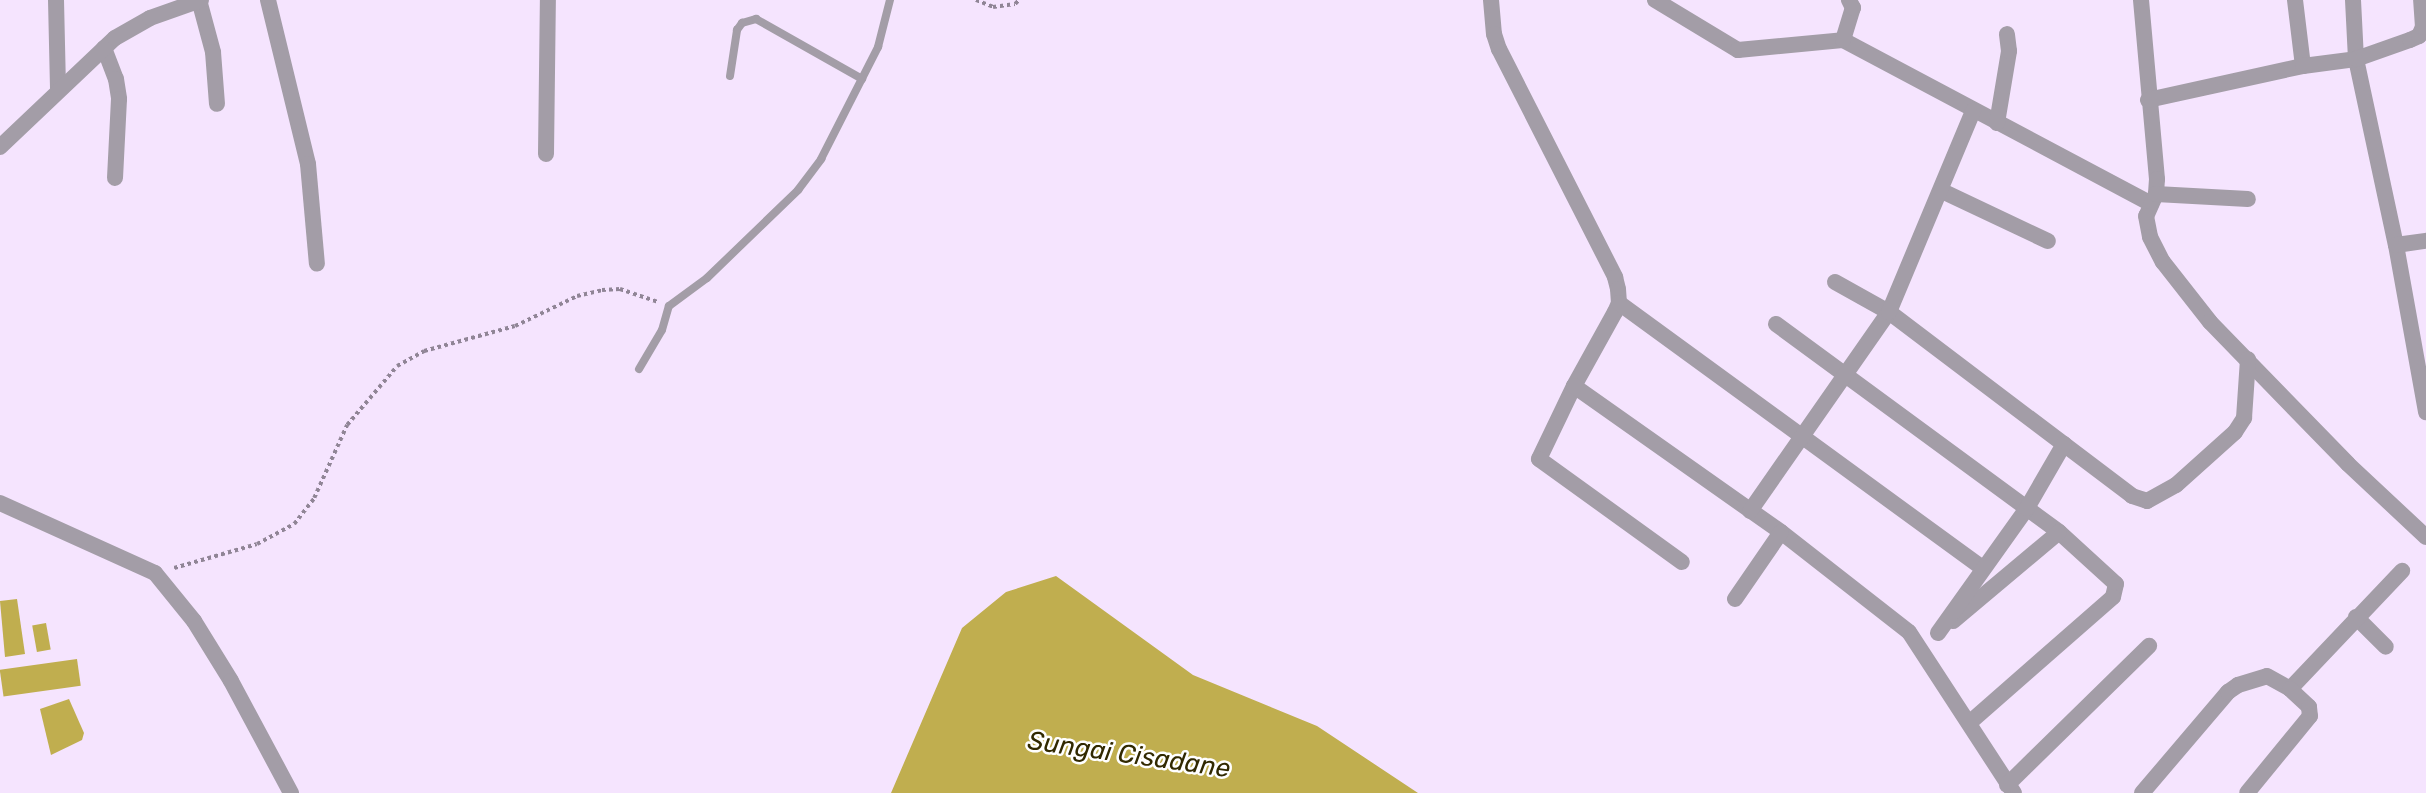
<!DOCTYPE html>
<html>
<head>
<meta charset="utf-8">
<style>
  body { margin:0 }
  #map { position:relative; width:2426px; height:793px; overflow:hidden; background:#f5e4fe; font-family:Rubik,sans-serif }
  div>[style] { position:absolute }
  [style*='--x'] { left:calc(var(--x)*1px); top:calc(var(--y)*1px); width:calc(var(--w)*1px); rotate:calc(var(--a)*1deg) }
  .water>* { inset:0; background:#c0ae4f; transform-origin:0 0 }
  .path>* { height:3.5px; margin-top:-1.75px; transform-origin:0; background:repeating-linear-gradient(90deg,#908596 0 3.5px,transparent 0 7px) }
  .service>* { height:8px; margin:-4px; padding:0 4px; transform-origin:4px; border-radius:4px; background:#a39da7 }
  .minor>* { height:16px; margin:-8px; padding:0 8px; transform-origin:8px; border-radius:8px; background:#a39da7 }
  span { translate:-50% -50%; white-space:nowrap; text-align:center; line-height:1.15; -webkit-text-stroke:5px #fff; paint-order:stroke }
  .water-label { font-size:26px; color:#312900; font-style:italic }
</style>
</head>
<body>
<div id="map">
  <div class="water">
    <div style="clip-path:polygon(1056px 576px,1193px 675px,1317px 726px,1418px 793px,891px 793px,962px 628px,1006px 592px)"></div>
    <div style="clip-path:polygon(17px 599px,25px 654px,5px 657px,0 601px)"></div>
    <div style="left:46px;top:623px;width:27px;height:14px;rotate:80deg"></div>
    <div style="left:77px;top:659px;width:27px;height:78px;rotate:82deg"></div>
    <div style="clip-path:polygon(69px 699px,84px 733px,82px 740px,51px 755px,40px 709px)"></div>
  </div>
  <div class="path">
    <div style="--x:976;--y:0;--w:18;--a:22"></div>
    <div style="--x:993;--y:7;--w:22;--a:-8"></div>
    <div style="--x:1015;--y:4;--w:6;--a:-45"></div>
    <div style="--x:174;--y:568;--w:86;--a:-16.1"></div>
    <div style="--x:257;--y:544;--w:42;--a:-28.4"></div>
    <div style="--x:294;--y:524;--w:33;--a:-52"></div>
    <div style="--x:314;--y:498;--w:80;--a:-65.7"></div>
    <div style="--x:347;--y:425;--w:77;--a:-49.7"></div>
    <div style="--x:397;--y:366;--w:31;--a:-29"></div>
    <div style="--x:424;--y:351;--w:94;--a:-15.4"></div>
    <div style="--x:515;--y:326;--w:69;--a:-25.8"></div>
    <div style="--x:577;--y:296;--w:26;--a:-13"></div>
    <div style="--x:602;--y:290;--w:18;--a:-3"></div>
    <div style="--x:620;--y:289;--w:40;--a:18.9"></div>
  </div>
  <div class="service">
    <div style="--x:730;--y:76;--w:47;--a:-81.3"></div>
    <div style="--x:737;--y:30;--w:9;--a:-54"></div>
    <div style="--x:742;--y:23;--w:15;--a:-16"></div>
    <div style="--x:756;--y:19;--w:122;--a:29.5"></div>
    <div style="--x:639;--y:369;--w:45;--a:-59.5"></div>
    <div style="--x:662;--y:330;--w:25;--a:-74"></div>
    <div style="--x:669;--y:306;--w:47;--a:-36.4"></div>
    <div style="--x:707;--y:278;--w:127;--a:-44"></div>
    <div style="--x:798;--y:190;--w:39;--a:-53"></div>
    <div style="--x:821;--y:159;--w:126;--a:-63"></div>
    <div style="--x:878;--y:47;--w:49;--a:-75.7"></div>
  </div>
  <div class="minor">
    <div style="--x:56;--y:0;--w:89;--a:88.7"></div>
    <div style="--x:199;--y:0;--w:54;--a:74.9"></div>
    <div style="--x:213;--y:52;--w:52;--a:85.6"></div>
    <div style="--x:268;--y:0;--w:169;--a:76.3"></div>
    <div style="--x:308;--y:164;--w:100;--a:84.9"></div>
    <div style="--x:1491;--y:0;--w:34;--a:85"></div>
    <div style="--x:1494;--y:34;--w:16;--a:72"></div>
    <div style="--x:1499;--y:49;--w:256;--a:63"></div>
    <div style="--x:1615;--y:277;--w:12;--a:76"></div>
    <div style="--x:1618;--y:289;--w:14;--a:86"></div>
    <div style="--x:1619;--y:303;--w:10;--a:114"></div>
    <div style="--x:1615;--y:312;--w:85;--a:119"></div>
    <div style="--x:1574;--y:386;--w:81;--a:115.6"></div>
    <div style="--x:1539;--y:459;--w:176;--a:35.8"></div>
    <div style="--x:1655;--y:0;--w:97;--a:31.1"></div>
    <div style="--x:1738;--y:50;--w:105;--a:-5.4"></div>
    <div style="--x:1843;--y:40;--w:349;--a:28"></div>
    <div style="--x:2141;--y:0;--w:180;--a:84.9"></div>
    <div style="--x:2157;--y:179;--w:15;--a:94"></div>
    <div style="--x:2156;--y:194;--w:24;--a:114"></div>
    <div style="--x:2146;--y:216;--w:21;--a:79"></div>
    <div style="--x:2150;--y:237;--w:28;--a:63"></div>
    <div style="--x:2163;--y:262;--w:76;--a:51.9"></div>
    <div style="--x:2210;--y:322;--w:198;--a:45.8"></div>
    <div style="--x:2348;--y:464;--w:107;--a:43.1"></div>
    <div style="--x:2295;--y:0;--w:66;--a:83.1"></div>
    <div style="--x:2353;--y:0;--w:59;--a:87.1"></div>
    <div style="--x:2356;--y:59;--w:190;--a:77.9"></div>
    <div style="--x:2396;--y:245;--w:170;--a:79.8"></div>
    <div style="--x:1843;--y:40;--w:34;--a:-73"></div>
    <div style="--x:1853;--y:8;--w:9;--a:-117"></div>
    <div style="--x:104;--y:48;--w:33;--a:69"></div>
    <div style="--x:116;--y:79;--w:20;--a:81"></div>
    <div style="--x:119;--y:99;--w:79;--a:92.9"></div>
    <div style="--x:2148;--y:100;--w:159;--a:-12.4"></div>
    <div style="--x:2303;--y:66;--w:53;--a:-7.5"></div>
    <div style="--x:2356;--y:59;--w:57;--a:-19.4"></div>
    <div style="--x:2410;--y:40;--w:10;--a:-24"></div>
    <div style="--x:2419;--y:36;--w:10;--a:-66"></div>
    <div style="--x:2423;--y:27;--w:27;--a:-94"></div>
    <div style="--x:1997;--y:123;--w:73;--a:-80.5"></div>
    <div style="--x:2009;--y:51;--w:17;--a:-97"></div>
    <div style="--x:0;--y:147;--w:158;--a:-43.5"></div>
    <div style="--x:115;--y:38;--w:40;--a:-29.7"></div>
    <div style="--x:150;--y:18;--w:54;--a:-19.4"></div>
    <div style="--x:546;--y:154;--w:154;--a:-89.3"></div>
    <div style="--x:1942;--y:191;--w:117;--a:25.3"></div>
    <div style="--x:2156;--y:194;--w:92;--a:3.1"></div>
    <div style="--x:2396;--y:245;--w:30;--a:-8"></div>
    <div style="--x:1835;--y:282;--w:62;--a:29.1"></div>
    <div style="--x:1889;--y:312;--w:305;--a:37.1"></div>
    <div style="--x:2132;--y:496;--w:16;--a:18"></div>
    <div style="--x:2147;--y:501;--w:33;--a:-29"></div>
    <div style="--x:2176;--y:485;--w:79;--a:-41.9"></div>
    <div style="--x:2235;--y:432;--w:17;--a:-57"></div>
    <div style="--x:2244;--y:418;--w:59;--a:-86.1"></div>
    <div style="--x:1619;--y:303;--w:449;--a:36.1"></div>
    <div style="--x:1776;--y:324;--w:351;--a:36.3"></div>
    <div style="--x:2059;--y:532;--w:77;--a:42.4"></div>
    <div style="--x:2116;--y:584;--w:13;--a:103"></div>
    <div style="--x:2113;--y:597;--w:190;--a:138.8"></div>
    <div style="--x:1574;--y:386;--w:253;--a:35.2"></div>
    <div style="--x:1781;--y:532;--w:162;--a:38"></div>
    <div style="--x:1909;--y:632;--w:192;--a:56.9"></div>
    <div style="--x:0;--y:503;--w:170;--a:24.3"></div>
    <div style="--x:155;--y:573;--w:62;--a:50.9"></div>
    <div style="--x:194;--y:621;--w:70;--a:58.3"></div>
    <div style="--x:231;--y:681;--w:127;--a:61.8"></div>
    <div style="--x:1750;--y:511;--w:243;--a:-55.1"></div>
    <div style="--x:1889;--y:312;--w:218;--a:-67.3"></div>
    <div style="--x:1735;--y:599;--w:81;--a:-55.5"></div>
    <div style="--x:2356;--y:617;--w:42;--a:45"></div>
    <div style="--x:1953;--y:621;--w:138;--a:-40"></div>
    <div style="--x:1938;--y:633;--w:153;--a:-54.5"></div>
    <div style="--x:2027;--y:508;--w:74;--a:-60"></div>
    <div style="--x:2290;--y:689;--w:163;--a:-46.5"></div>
    <div style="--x:2007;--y:785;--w:199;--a:-44.4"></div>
    <div style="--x:2142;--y:793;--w:133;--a:-49.6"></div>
    <div style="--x:2228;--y:692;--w:12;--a:-35"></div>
    <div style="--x:2238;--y:685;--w:30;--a:-17"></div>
    <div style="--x:2267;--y:676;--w:26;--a:29"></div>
    <div style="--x:2290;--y:689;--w:26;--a:43"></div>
    <div style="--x:2309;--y:707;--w:9;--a:84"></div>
    <div style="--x:2310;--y:716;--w:99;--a:129.3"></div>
  </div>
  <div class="water-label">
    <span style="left:1129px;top:755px;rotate:8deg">Sungai Cisadane</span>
  </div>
</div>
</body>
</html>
